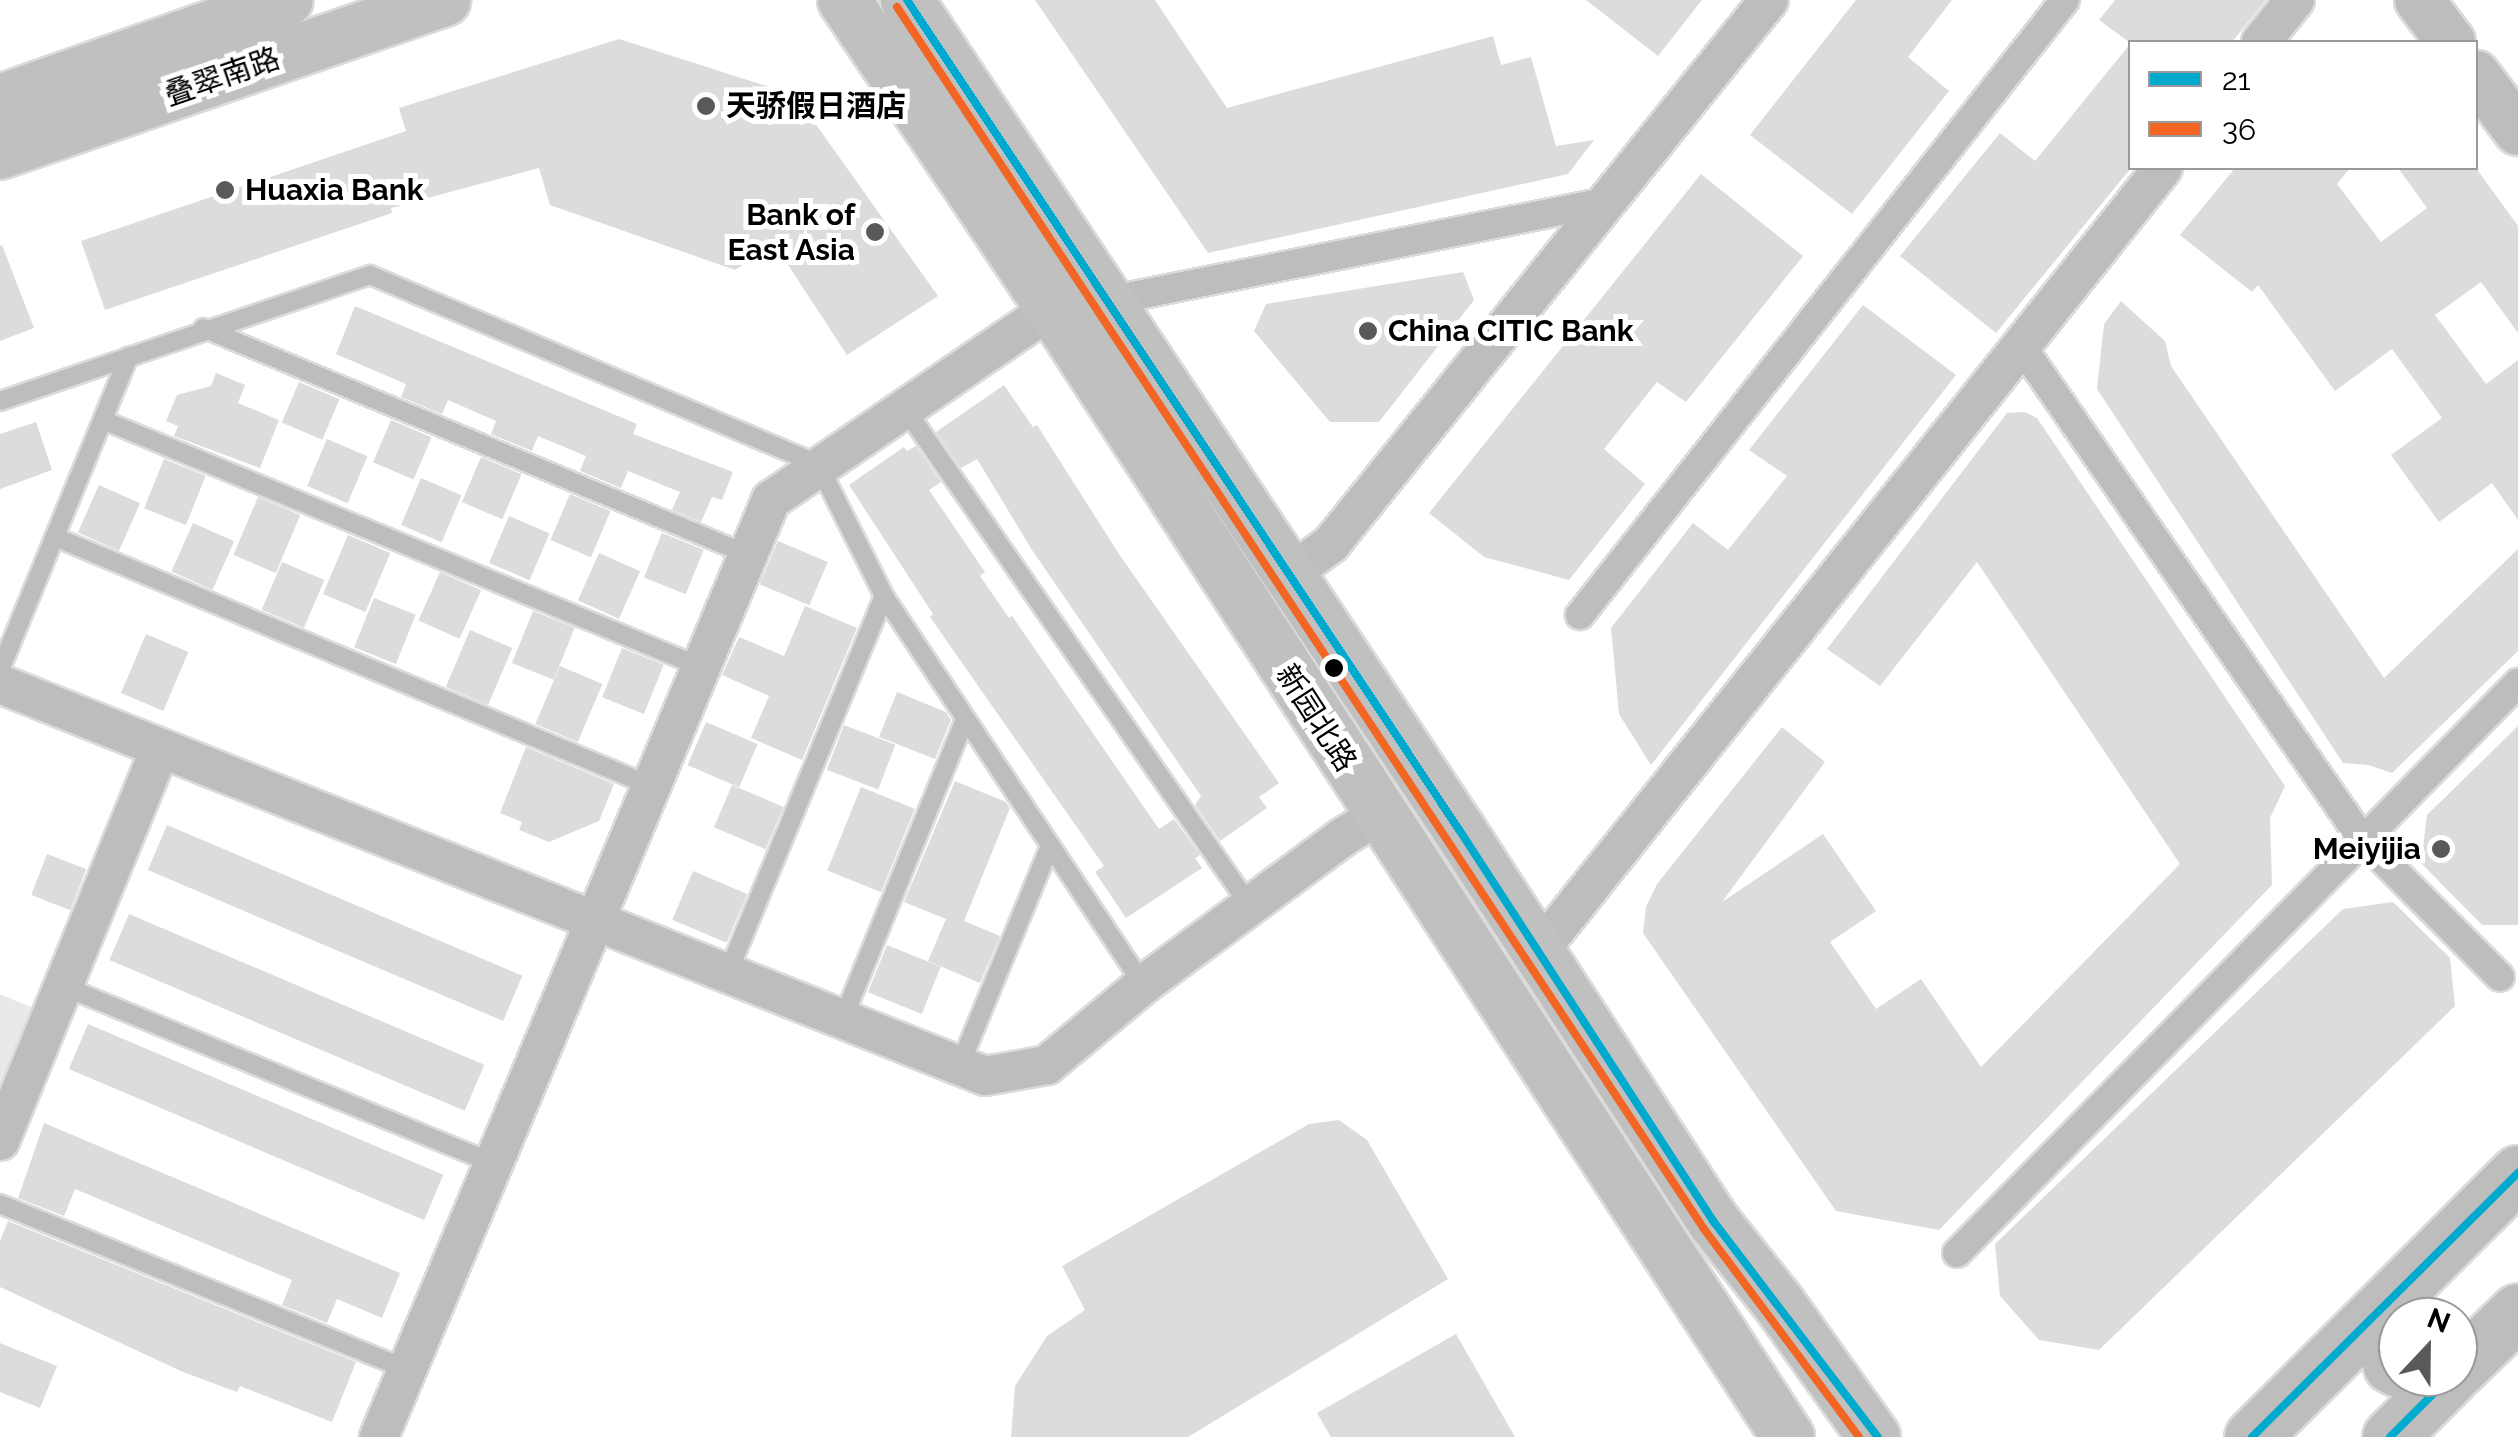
<!DOCTYPE html>
<html>
<head>
<meta charset="utf-8">
<style>
  body { margin:0 }
  #map { position:relative; width:2518px; height:1437px; overflow:hidden; background:#fff; font-family:Raleway,"Noto Sans SC",sans-serif }
  div>[style] { position:absolute }
  [style*='--x'] { left:calc(var(--x)*1px); top:calc(var(--y)*1px); width:calc(var(--w)*1px); rotate:calc(var(--a)*1deg) }
  .green>* { inset:0; background:#e9e9e9 }
  .building>* { inset:0; background:#dcdcdc; transform-origin:0 0 }
  .roads { filter:drop-shadow(2px 0 #dbdbdb) drop-shadow(-2px 0 #dbdbdb) drop-shadow(0 2px #dbdbdb) drop-shadow(0 -2px #dbdbdb) }
  .service>* { height:18px; margin:-9px; padding:0 9px; transform-origin:9px; border-radius:9px; background:#bdbdbd }
  .pedestrian>* { height:28px; margin:-14px; padding:0 14px; transform-origin:14px; border-radius:14px; background:#bdbdbd }
  .minor>* { height:38px; margin:-19px; padding:0 19px; transform-origin:19px; border-radius:19px; background:#bdbdbd }
  .tertiary>* { height:48px; margin:-24px; padding:0 24px; transform-origin:24px; border-radius:24px; background:#bdbdbd }
  .secondary>* { height:52px; margin:-26px; padding:0 26px; transform-origin:26px; border-radius:26px; background:#c0c0c0 }
  .primary>* { height:55px; margin:-27.5px; padding:0 27.5px; transform-origin:27.5px; border-radius:27.5px; background:#bdbdbd }
  .bus-1>* { height:8px; margin:-4px; padding:0 4px; transform-origin:4px; border-radius:4px; background:#00a9ce }
  .bus-2>* { height:8px; margin:-4px; padding:0 4px; transform-origin:4px; border-radius:4px; background:#f26522 }
  .dots>* { width:28px; height:28px; translate:-50% -50%; box-sizing:border-box; border:5px solid #fff; border-radius:50% }
  span { translate:-50% -50%; white-space:nowrap; text-align:center; line-height:1.15; -webkit-text-stroke:10px #fff; paint-order:stroke }
  .street-label { font-size:30px; color:#000 }
  .poi-label { font-size:30px; color:#000; font-weight:700 }
  .left { translate:0 -50%; text-align:left }
  .right { translate:-100% -50%; text-align:right }
  .legend { position:absolute; left:2128px; top:40px; width:350px; height:130px; box-sizing:border-box; background:#fff; border:2px solid #999; margin:0; padding:12px 18px; list-style:none; font-size:30px; color:#000 }
  .legend li { display:flex; align-items:center; gap:20px; height:50px }
  .legend b { width:50px; border:2px solid #999 }
  .north { position:absolute; left:2378px; top:1297px; width:100px; height:100px; box-sizing:border-box; background:#fff; border:2px solid #999; border-radius:50%; rotate:22deg; font-size:28px; font-weight:700; line-height:40px; text-align:center; color:#000 }
  .north::after { content:''; display:block; margin:auto; width:35px; height:45px; background:#595959; clip-path:polygon(50% 0,100% 100%,50% 72%,0 100%) }
</style>
</head>
<body>
<div id="map">
  <div class="green">
    <div style="clip-path:polygon(0 994px,43px 1012px,0 1121px)"></div>
  </div>
  <div class="building">
    <div style="clip-path:polygon(1035px 0,1155px 0,1227px 108px,1493px 36px,1501px 65px,1531px 57px,1556px 146px,1594px 140px,1568px 174px,1208px 253px)"></div>
    <div style="clip-path:polygon(1586px 0,1702px 0,1658px 56px)"></div>
    <div style="clip-path:polygon(1856px 0,1952px 0,1908px 57px,1949px 91px,1852px 214px,1750px 135px)"></div>
    <div style="clip-path:polygon(2115px 0,2266px 0,2232px 42px,2129px 42px,2099px 20px)"></div>
    <div style="clip-path:polygon(619px 39px,795px 95px,938px 296px,847px 355px,775px 245px,735px 270px,550px 205px,539px 168px,391px 208px,392px 213px,105px 310px,81px 241px,406px 131px,399px 108px)"></div>
    <div style="clip-path:polygon(2130px 44px,2131px 168px,1996px 333px,1900px 256px,2000px 133px,2035px 161px)"></div>
    <div style="clip-path:polygon(2235px 168px,2350px 168px,2337px 184px,2381px 242px,2427px 208px,2398px 168px,2476px 168px,2518px 226px,2518px 333px,2481px 282px,2435px 315px,2486px 384px,2518px 360px,2518px 520px,2492px 483px,2439px 522px,2391px 455px,2442px 418px,2392px 349px,2335px 391px,2258px 285px,2252px 292px,2180px 235px)"></div>
    <div style="clip-path:polygon(1701px 174px,1803px 256px,1686px 402px,1657px 382px,1604px 449px,1645px 484px,1569px 580px,1484px 557px,1429px 513px)"></div>
    <div style="clip-path:polygon(2px 245px,34px 328px,0 341px,0 246px)"></div>
    <div style="clip-path:polygon(1463px 272px,1474px 300px,1379px 422px,1330px 422px,1254px 331px,1266px 304px)"></div>
    <div style="clip-path:polygon(2121px 301px,2165px 341px,2171px 366px,2384px 678px,2518px 549px,2518px 651px,2392px 773px,2368px 765px,2343px 763px,2097px 389px,2104px 324px)"></div>
    <div style="clip-path:polygon(1863px 305px,1956px 375px,1651px 765px,1619px 714px,1611px 628px,1693px 523px,1728px 550px,1787px 476px,1749px 450px)"></div>
    <div style="clip-path:polygon(355px 306px,637px 424px,633px 434px,733px 472px,722px 500px,712px 497px,701px 522px,672px 510px,680px 492px,628px 471px,621px 488px,580px 471px,586px 456px,538px 436px,532px 451px,491px 434px,496px 421px,448px 400px,442px 414px,401px 397px,406px 384px,336px 354px)"></div>
    <div style="clip-path:polygon(216px 373px,245px 385px,238px 403px,279px 420px,260px 468px,174px 436px,178px 426px,166px 421px,177px 395px,211px 386px)"></div>
    <div style="left:299px;top:382px;width:44px;height:44px;rotate:23deg"></div>
    <div style="clip-path:polygon(1004px 385px,1033px 427px,1037px 425px,1119px 554px,1279px 783px,1259px 797px,1267px 808px,1220px 841px,1195px 805px,1201px 796px,1032px 550px,977px 459px,961px 468px,936px 432px)"></div>
    <div style="clip-path:polygon(2025px 412px,2037px 418px,2285px 786px,2270px 818px,2272px 885px,1939px 1230px,1836px 1211px,1643px 933px,1646px 907px,1657px 884px,1782px 727px,1825px 762px,1722px 902px,1823px 834px,1876px 911px,1830px 942px,1876px 1009px,1921px 979px,1981px 1067px,2180px 864px,1977px 562px,1880px 686px,1827px 649px,2007px 413px)"></div>
    <div style="left:391px;top:420px;width:44px;height:46px;rotate:23deg"></div>
    <div style="clip-path:polygon(36px 422px,52px 470px,0 489px,0 434px)"></div>
    <div style="left:327px;top:439px;width:44px;height:51px;rotate:23deg"></div>
    <div style="clip-path:polygon(916px 446px,941px 482px,929px 490px,985px 572px,980px 576px,1009px 618px,1012px 616px,1159px 829px,1174px 819px,1200px 855px,1195px 858px,1202px 868px,1126px 918px,1095px 872px,1104px 866px,930px 617px,933px 614px,849px 485px,904px 447px,907px 451px)"></div>
    <div style="left:481px;top:457px;width:44px;height:49px;rotate:23deg"></div>
    <div style="left:164px;top:459px;width:45px;height:53px;rotate:22deg"></div>
    <div style="left:421px;top:478px;width:44px;height:51px;rotate:23deg"></div>
    <div style="left:99px;top:485px;width:45px;height:52px;rotate:24deg"></div>
    <div style="left:570px;top:494px;width:44px;height:50px;rotate:23deg"></div>
    <div style="left:258px;top:497px;width:46px;height:63px;rotate:23deg"></div>
    <div style="left:509px;top:516px;width:44px;height:51px;rotate:23deg"></div>
    <div style="left:193px;top:523px;width:45px;height:53px;rotate:24deg"></div>
    <div style="left:662px;top:533px;width:45px;height:48px;rotate:22deg"></div>
    <div style="left:348px;top:535px;width:46px;height:64px;rotate:23deg"></div>
    <div style="left:778px;top:541px;width:54px;height:47px;rotate:23deg"></div>
    <div style="left:599px;top:553px;width:45px;height:52px;rotate:24deg"></div>
    <div style="left:282px;top:562px;width:46px;height:52px;rotate:23deg"></div>
    <div style="left:440px;top:572px;width:45px;height:53px;rotate:24deg"></div>
    <div style="left:374px;top:598px;width:45px;height:53px;rotate:22deg"></div>
    <div style="clip-path:polygon(805px 606px,857px 628px,802px 760px,751px 738px,769px 696px,722px 675px,739px 637px,784px 656px)"></div>
    <div style="left:533px;top:611px;width:45px;height:56px;rotate:22deg"></div>
    <div style="left:470px;top:630px;width:46px;height:62px;rotate:23deg"></div>
    <div style="left:146px;top:634px;width:46px;height:64px;rotate:23deg"></div>
    <div style="left:622px;top:648px;width:45px;height:53px;rotate:22deg"></div>
    <div style="left:560px;top:666px;width:46px;height:63px;rotate:23deg"></div>
    <div style="clip-path:polygon(897px 692px,946px 712px,951px 720px,935px 759px,879px 737px)"></div>
    <div style="left:706px;top:722px;width:56px;height:47px;rotate:23deg"></div>
    <div style="left:844px;top:725px;width:55px;height:48px;rotate:21deg"></div>
    <div style="clip-path:polygon(2518px 726px,2518px 925px,2482px 925px,2421px 863px,2427px 815px)"></div>
    <div style="clip-path:polygon(526px 747px,614px 784px,599px 821px,549px 842px,519px 830px,522px 822px,500px 813px)"></div>
    <div style="clip-path:polygon(955px 781px,1006px 802px,1010px 808px,964px 921px,1000px 936px,980px 983px,928px 961px,946px 919px,904px 902px)"></div>
    <div style="left:732px;top:785px;width:56px;height:46px;rotate:23deg"></div>
    <div style="left:861px;top:787px;width:58px;height:90px;rotate:22deg"></div>
    <div style="left:167px;top:825px;width:386px;height:49px;rotate:23deg"></div>
    <div style="left:47px;top:854px;width:42px;height:44px;rotate:21deg"></div>
    <div style="left:693px;top:871px;width:59px;height:53px;rotate:23deg"></div>
    <div style="clip-path:polygon(2393px 902px,2450px 958px,2455px 1006px,2099px 1350px,2039px 1340px,2000px 1296px,1995px 1244px,2343px 909px)"></div>
    <div style="left:129px;top:914px;width:386px;height:50px;rotate:23deg"></div>
    <div style="left:887px;top:945px;width:58px;height:51px;rotate:22deg"></div>
    <div style="left:88px;top:1024px;width:386px;height:49px;rotate:23deg"></div>
    <div style="clip-path:polygon(1339px 1120px,1367px 1140px,1448px 1279px,1188px 1437px,1011px 1437px,1015px 1386px,1047px 1336px,1085px 1310px,1062px 1266px,1309px 1124px)"></div>
    <div style="clip-path:polygon(44px 1123px,400px 1273px,382px 1318px,337px 1299px,327px 1323px,282px 1305px,292px 1280px,75px 1189px,64px 1216px,18px 1198px)"></div>
    <div style="clip-path:polygon(8px 1221px,356px 1362px,332px 1422px,240px 1386px,237px 1392px,183px 1372px,0 1287px,0 1241px)"></div>
    <div style="clip-path:polygon(1456px 1334px,1515px 1437px,1331px 1437px,1317px 1413px)"></div>
    <div style="clip-path:polygon(0 1343px,57px 1366px,40px 1408px,0 1392px)"></div>
  </div>
  <div class="roads">
    <div class="service">
      <div style="--x:203;--y:328;--w:591;--a:22.58"></div>
      <div style="--x:0;--y:401;--w:391;--a:-18.8"></div>
      <div style="--x:370;--y:275;--w:486;--a:22.9"></div>
      <div style="--x:818;--y:464;--w:148;--a:63.4"></div>
      <div style="--x:884;--y:596;--w:467;--a:56.3"></div>
      <div style="--x:906;--y:410;--w:604;--a:55.26"></div>
      <div style="--x:103;--y:420;--w:647;--a:22.44"></div>
      <div style="--x:55;--y:537;--w:646;--a:22.67"></div>
      <div style="--x:0;--y:670;--w:339;--a:-67.7"></div>
      <div style="--x:727;--y:975;--w:410;--a:-67.5"></div>
      <div style="--x:63;--y:986;--w:465;--a:22.4"></div>
      <div style="--x:842;--y:1021;--w:326;--a:-67.8"></div>
      <div style="--x:959;--y:1067;--w:239;--a:-67.6"></div>
      <div style="--x:0;--y:1204;--w:439;--a:22.1"></div>
    </div>
    <div class="pedestrian">
      <div style="--x:1108;--y:301;--w:507;--a:-11.27"></div>
      <div style="--x:2022;--y:347;--w:598;--a:55.35"></div>
      <div style="--x:2362;--y:839;--w:195;--a:45"></div>
      <div style="--x:1580;--y:615;--w:783;--a:-51.74"></div>
      <div style="--x:1957;--y:1253;--w:800;--a:-45.46"></div>
    </div>
    <div class="minor">
      <div style="--x:2261;--y:42;--w:54;--a:-51"></div>
      <div style="--x:1290;--y:574;--w:51;--a:-36.2"></div>
      <div style="--x:1331;--y:544;--w:698;--a:-51.16"></div>
      <div style="--x:0;--y:684;--w:1060;--a:21.7"></div>
      <div style="--x:985;--y:1076;--w:63;--a:-10.1"></div>
      <div style="--x:1047;--y:1065;--w:125;--a:-39.8"></div>
      <div style="--x:1143;--y:985;--w:249;--a:-36.5"></div>
      <div style="--x:1343;--y:837;--w:42;--a:-31.4"></div>
      <div style="--x:1539;--y:951;--w:1001;--a:-51.45"></div>
      <div style="--x:0;--y:1141;--w:424;--a:-67.8"></div>
      <div style="--x:379;--y:1437;--w:1016;--a:-67.3"></div>
      <div style="--x:771;--y:500;--w:340;--a:-34.3"></div>
    </div>
    <div class="tertiary">
      <div style="--x:2419;--y:0;--w:53;--a:52.7"></div>
      <div style="--x:2476;--y:75;--w:70;--a:53.1"></div>
    </div>
    <div class="secondary">
      <div style="--x:844;--y:0;--w:372;--a:56"></div>
      <div style="--x:1052;--y:308;--w:1348;--a:56.9"></div>
      <div style="--x:907;--y:0;--w:995;--a:56.36"></div>
      <div style="--x:1458;--y:828;--w:470;--a:57"></div>
      <div style="--x:1714;--y:1222;--w:106;--a:51.5"></div>
      <div style="--x:1780;--y:1305;--w:162;--a:54.5"></div>
      <div style="--x:0;--y:101;--w:304;--a:-19.4"></div>
      <div style="--x:0;--y:153;--w:470;--a:-19"></div>
    </div>
    <div class="primary">
      <div style="--x:2377;--y:1316;--w:51;--a:74.1"></div>
      <div style="--x:2391;--y:1365;--w:8;--a:30"></div>
      <div style="--x:2458;--y:1369;--w:83;--a:-44"></div>
      <div style="--x:2252;--y:1437;--w:375;--a:-44.8"></div>
      <div style="--x:2390;--y:1437;--w:85;--a:-45"></div>
    </div>
  </div>
  <div class="bus-1">
    <div style="--x:907;--y:0;--w:995;--a:56.36"></div>
    <div style="--x:1458;--y:828;--w:470;--a:57"></div>
    <div style="--x:1714;--y:1222;--w:270;--a:52.7"></div>
    <div style="--x:2252;--y:1437;--w:375;--a:-44.8"></div>
    <div style="--x:2390;--y:1437;--w:85;--a:-45"></div>
  </div>
  <div class="bus-2">
    <div style="--x:897;--y:7;--w:1464;--a:56.56"></div>
    <div style="--x:1704;--y:1229;--w:259;--a:53.3"></div>
  </div>
  <div class="dots">
    <div style="left:706px;top:106px;background:#595959"></div>
    <div style="left:225px;top:190px;background:#595959"></div>
    <div style="left:875px;top:232px;background:#595959"></div>
    <div style="left:1368px;top:331px;background:#595959"></div>
    <div style="left:1334px;top:668px;background:#000"></div>
    <div style="left:2441px;top:849px;background:#595959"></div>
  </div>
  <div class="street-label">
    <span style="left:222px;top:77px;rotate:-19deg">叠翠南路</span>
    <span style="left:1316px;top:718px;rotate:57deg">新园北路</span>
  </div>
  <div class="poi-label">
    <span class="left" style="left:726px;top:106px">天骄假日酒店</span>
    <span class="left" style="left:245px;top:190px">Huaxia Bank</span>
    <span class="right" style="left:855px;top:232px">Bank of<br>East Asia</span>
    <span class="left" style="left:1388px;top:331px">China CITIC Bank</span>
    <span class="right" style="left:2421px;top:849px">Meiyijia</span>
  </div>
  <ul class="legend">
  <li><b style="height:12px;background:#00a9ce"></b>21</li>
  <li><b style="height:12px;background:#f26522"></b>36</li>
  </ul>
  <div class="north">N</div>
</div>
</body>
</html>
